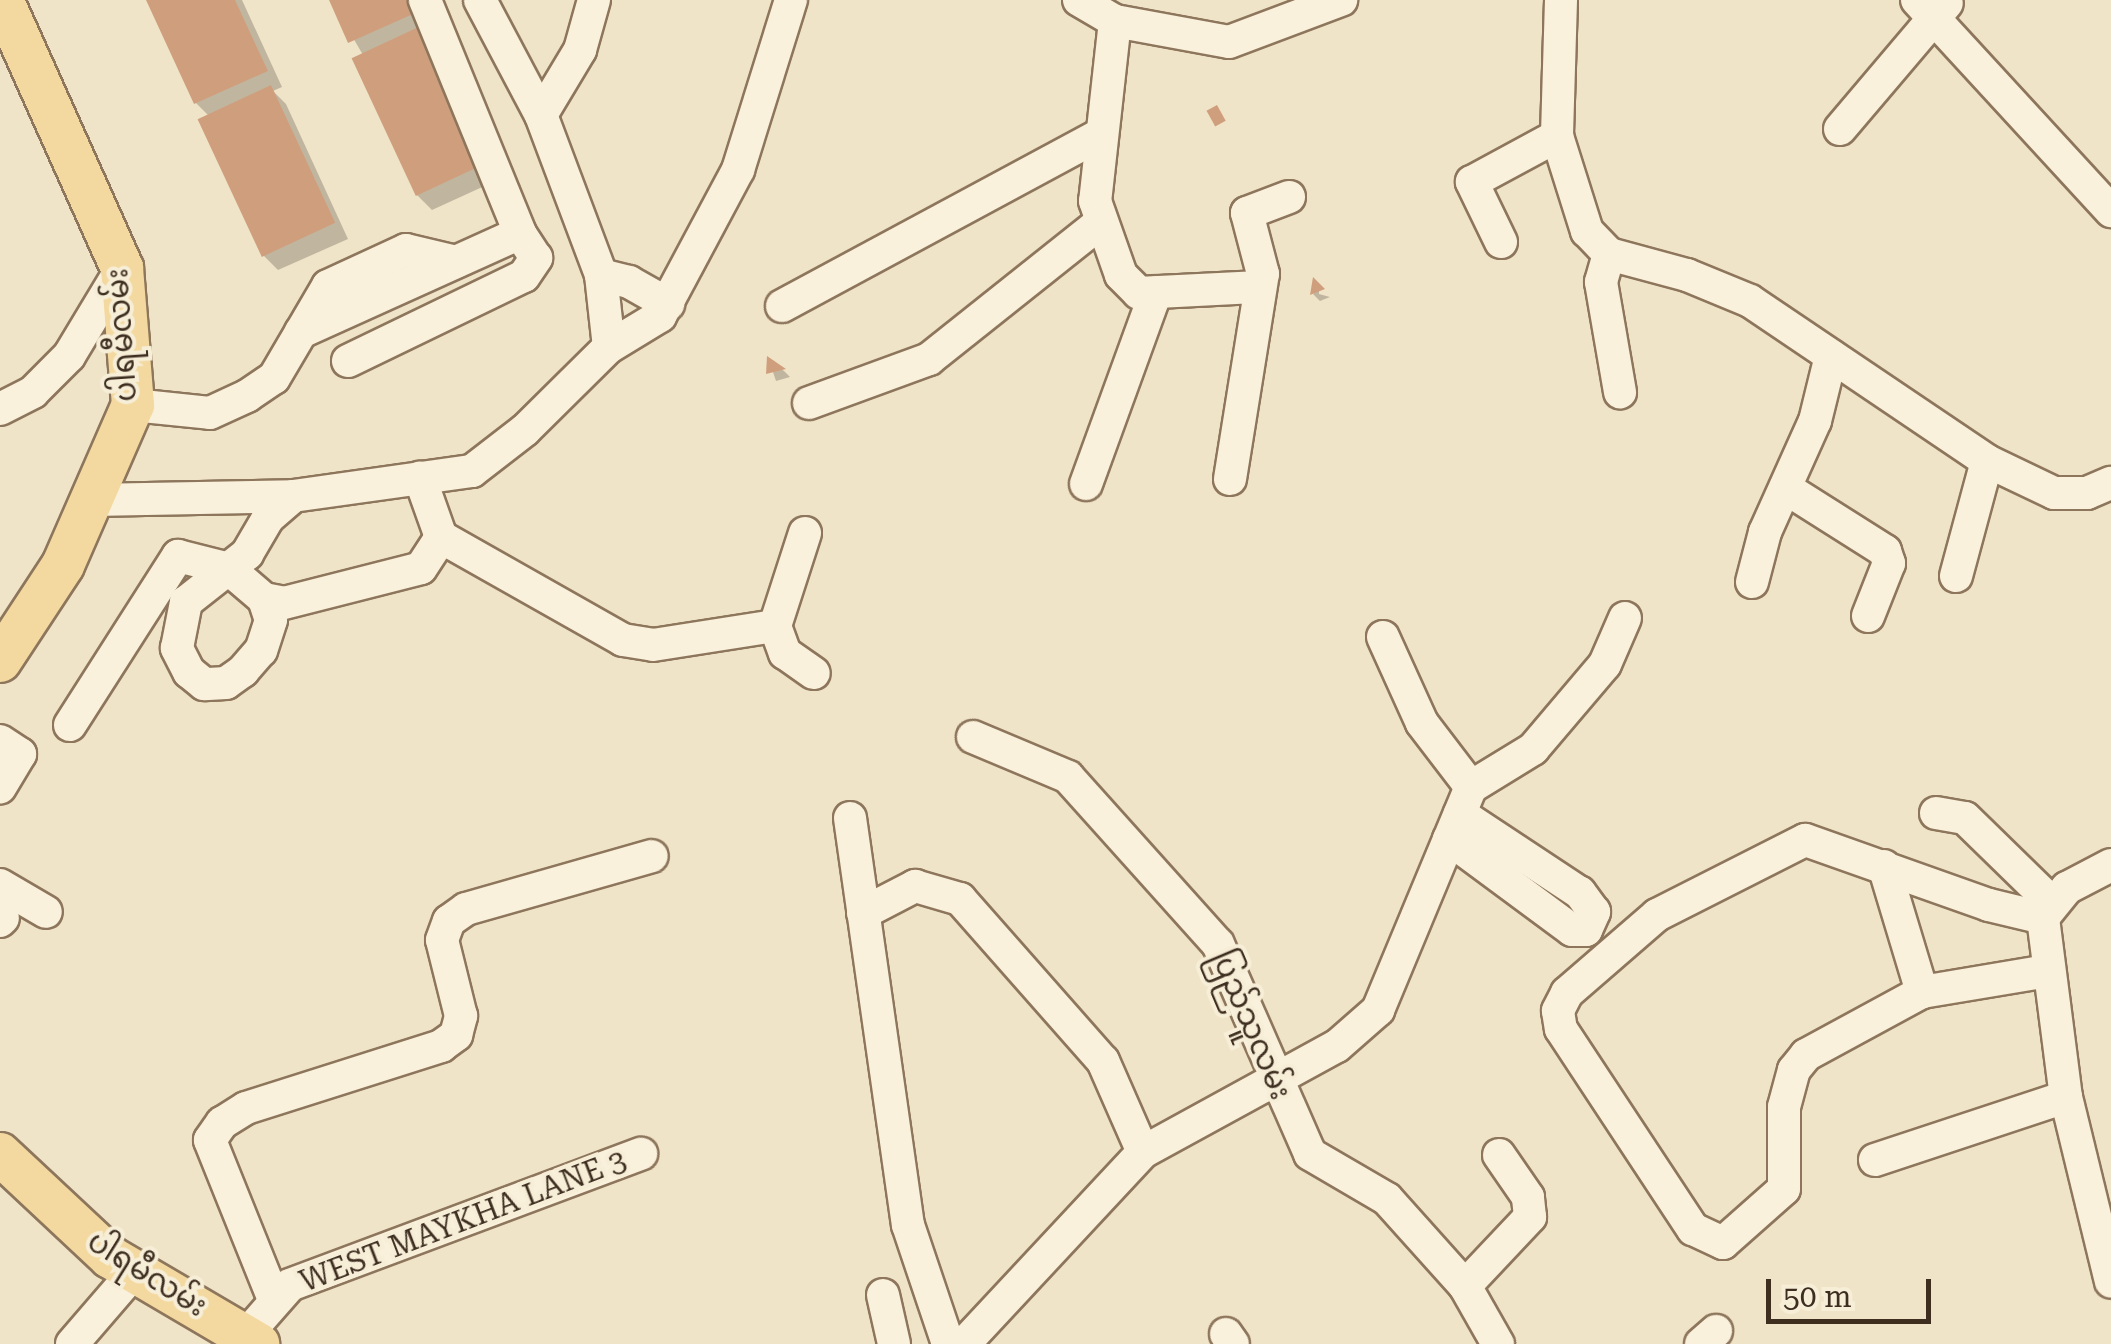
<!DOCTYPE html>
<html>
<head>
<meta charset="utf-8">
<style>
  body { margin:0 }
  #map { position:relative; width:2111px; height:1344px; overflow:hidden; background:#f0e4c8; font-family:"Roboto Serif","Noto Sans Myanmar",serif }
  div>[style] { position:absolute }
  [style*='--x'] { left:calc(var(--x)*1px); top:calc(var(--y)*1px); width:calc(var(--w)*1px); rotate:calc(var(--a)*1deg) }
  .shadow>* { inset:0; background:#0003 }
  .building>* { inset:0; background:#cf9f7d; transform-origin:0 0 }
  .roads { filter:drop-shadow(2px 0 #8d765c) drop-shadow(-2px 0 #8d765c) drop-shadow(0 2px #8d765c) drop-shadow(0 -2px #8d765c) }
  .minor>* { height:32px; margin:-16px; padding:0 16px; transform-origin:16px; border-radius:16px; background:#faf1dc }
  .major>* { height:42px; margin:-21px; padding:0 21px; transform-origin:21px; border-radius:21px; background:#f3d9a0 }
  span { translate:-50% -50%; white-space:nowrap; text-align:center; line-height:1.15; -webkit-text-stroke:8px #f7eed8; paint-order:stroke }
  .street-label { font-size:30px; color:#3d2e20 }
  .scale { position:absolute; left:1766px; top:1279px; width:165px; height:45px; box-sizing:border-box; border:5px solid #3d2e20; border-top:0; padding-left:12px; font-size:30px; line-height:35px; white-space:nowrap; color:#3d2e20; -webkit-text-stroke:8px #f7eed8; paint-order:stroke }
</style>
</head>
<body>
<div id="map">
  <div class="shadow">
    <div style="clip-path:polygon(149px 0,242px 0,282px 87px,273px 91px,286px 104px,348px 239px,278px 270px,262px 254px,209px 116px,196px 103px)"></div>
    <div style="clip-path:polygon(331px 0,424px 0,502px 178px,432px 210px,416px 194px,363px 55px)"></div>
    <div style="clip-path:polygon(1319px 289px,1319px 294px,1330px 297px,1320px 301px,1313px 294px)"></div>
    <div style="clip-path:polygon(769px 360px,784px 371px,790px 377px,776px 381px)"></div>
  </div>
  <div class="building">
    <div style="clip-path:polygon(146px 0,235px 0,268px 71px,194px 104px)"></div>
    <div style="clip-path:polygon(329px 0,418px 0,422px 10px,348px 43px)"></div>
    <div style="left:425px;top:24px;width:152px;height:81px;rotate:65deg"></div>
    <div style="left:271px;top:85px;width:152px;height:81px;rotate:65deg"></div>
    <div style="left:1217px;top:105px;width:18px;height:12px;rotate:61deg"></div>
    <div style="clip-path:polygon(1313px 277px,1325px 289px,1310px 295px)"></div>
    <div style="clip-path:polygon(767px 356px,786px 369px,766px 374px)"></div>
  </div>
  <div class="roads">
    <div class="minor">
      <div style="--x:480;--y:0;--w:130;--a:62.1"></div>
      <div style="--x:541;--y:115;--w:171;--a:69.4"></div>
      <div style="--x:601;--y:275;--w:72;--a:83.7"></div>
      <div style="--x:1079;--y:0;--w:42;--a:30.3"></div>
      <div style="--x:1115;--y:21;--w:116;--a:10.4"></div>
      <div style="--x:1229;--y:42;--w:120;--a:-20.6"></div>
      <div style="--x:1561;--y:0;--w:136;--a:91.7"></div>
      <div style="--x:1557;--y:136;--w:100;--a:72.5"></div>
      <div style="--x:1587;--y:231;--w:32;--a:46"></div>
      <div style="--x:1609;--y:254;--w:81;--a:15.1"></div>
      <div style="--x:1687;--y:275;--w:68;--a:22.4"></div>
      <div style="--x:1750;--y:301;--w:286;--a:34"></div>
      <div style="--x:1987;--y:461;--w:74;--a:25.5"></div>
      <div style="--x:2054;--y:493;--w:33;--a:0"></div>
      <div style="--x:2087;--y:493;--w:26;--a:-23"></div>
      <div style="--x:1917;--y:0;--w:287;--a:47.4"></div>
      <div style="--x:1115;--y:21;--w:181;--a:96.3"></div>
      <div style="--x:1095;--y:201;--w:78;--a:70.6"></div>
      <div style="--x:1121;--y:275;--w:25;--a:45"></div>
      <div style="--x:1139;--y:293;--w:120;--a:-2.9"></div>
      <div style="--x:541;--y:115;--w:76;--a:-59"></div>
      <div style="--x:580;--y:50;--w:52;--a:-74.4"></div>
      <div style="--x:1840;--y:129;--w:165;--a:-49.7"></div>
      <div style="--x:1501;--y:242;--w:67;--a:-115.8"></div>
      <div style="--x:1472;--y:182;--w:97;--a:-28.4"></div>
      <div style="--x:1609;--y:254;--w:29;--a:106"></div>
      <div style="--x:1601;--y:282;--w:112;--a:80.2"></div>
      <div style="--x:601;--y:275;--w:29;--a:14"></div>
      <div style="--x:629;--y:282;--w:45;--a:29.4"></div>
      <div style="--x:782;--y:306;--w:361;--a:-28.3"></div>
      <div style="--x:301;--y:332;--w:53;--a:-59.6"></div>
      <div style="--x:328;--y:286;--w:86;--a:-24.8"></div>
      <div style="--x:406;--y:250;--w:51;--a:13.5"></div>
      <div style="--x:348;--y:361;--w:195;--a:-25.8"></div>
      <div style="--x:524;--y:276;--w:22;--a:-56"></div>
      <div style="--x:536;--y:258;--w:30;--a:-123"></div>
      <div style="--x:809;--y:403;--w:128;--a:-20.1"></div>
      <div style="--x:929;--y:359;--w:220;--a:-38.5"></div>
      <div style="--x:133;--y:405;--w:77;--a:5.9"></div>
      <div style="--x:210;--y:413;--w:41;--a:-24.7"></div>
      <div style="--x:247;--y:396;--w:32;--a:-34"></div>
      <div style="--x:274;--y:378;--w:53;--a:-59.6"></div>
      <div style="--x:301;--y:332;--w:240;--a:-24.3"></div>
      <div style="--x:520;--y:233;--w:252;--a:-112.2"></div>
      <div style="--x:0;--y:409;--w:37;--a:-27"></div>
      <div style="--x:33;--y:392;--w:51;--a:-45"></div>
      <div style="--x:69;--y:356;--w:103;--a:-58.9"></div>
      <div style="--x:1230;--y:479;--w:208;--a:-80.9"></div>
      <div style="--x:1263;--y:274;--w:63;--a:-104.7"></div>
      <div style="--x:1247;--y:213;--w:45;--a:-20.9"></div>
      <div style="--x:1086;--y:484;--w:204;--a:-70"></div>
      <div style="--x:1787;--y:489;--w:116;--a:32.3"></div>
      <div style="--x:1885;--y:551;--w:13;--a:72"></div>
      <div style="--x:1889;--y:563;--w:57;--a:111.6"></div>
      <div style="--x:92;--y:500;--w:201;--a:-1.1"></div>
      <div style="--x:293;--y:496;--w:181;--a:-8"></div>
      <div style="--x:472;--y:471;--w:67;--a:-37.7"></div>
      <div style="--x:525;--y:430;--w:118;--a:-44.7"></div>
      <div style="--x:609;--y:347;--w:60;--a:-31.3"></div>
      <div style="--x:660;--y:316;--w:166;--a:-61.9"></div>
      <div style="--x:738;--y:170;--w:178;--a:-72.7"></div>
      <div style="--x:805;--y:533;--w:98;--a:107.9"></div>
      <div style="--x:775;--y:626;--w:29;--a:70"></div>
      <div style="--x:785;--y:653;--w:35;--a:35"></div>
      <div style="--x:441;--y:537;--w:209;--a:29.5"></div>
      <div style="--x:623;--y:640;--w:30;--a:9"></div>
      <div style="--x:653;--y:645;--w:123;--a:-8.9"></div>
      <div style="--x:1956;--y:576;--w:119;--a:-74.9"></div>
      <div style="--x:1752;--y:582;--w:52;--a:-75.4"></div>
      <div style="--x:1765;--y:532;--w:122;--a:-65.8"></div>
      <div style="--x:1815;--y:421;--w:67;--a:-76.2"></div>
      <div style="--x:264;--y:599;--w:22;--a:72"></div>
      <div style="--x:271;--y:620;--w:32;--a:108"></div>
      <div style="--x:261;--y:650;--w:28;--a:131"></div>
      <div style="--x:243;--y:671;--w:21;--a:145"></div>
      <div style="--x:226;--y:683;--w:22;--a:177"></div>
      <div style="--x:204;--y:684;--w:19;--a:-141"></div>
      <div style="--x:189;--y:672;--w:27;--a:-117"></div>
      <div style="--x:177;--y:648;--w:47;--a:-78.9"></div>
      <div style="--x:186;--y:602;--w:78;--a:-38.2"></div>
      <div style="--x:247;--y:554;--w:42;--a:-59.7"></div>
      <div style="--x:268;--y:518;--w:33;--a:-41"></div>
      <div style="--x:1383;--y:637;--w:94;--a:65.6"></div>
      <div style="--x:1422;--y:723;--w:81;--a:52.6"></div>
      <div style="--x:70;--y:725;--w:201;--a:-57.4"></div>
      <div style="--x:178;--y:556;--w:53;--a:14.3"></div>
      <div style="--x:229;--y:569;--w:46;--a:40.6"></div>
      <div style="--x:264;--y:599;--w:20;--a:11"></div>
      <div style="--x:284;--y:603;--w:141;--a:-14.3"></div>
      <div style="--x:421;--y:568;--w:37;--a:-57"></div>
      <div style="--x:441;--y:537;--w:63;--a:-109.6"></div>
      <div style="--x:973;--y:737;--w:103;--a:22.8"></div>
      <div style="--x:1068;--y:777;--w:224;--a:48.1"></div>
      <div style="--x:1218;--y:944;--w:229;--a:66.3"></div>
      <div style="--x:1310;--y:1154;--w:89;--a:30.3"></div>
      <div style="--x:1387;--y:1199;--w:117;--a:48.1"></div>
      <div style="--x:1465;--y:1286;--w:67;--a:60.4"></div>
      <div style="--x:0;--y:741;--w:24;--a:33"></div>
      <div style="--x:20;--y:754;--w:39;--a:121"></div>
      <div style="--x:1936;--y:813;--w:29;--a:10"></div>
      <div style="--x:1965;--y:818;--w:120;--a:44.3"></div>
      <div style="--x:850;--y:818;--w:411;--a:81.9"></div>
      <div style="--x:908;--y:1225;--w:126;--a:71.4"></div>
      <div style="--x:1449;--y:839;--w:153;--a:36.5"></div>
      <div style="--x:1572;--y:930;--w:14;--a:0"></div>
      <div style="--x:1586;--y:930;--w:20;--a:-66"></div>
      <div style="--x:1594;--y:912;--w:24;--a:-126"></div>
      <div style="--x:1580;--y:893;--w:144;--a:-146.6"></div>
      <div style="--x:2111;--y:865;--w:50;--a:152.4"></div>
      <div style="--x:2067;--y:888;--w:38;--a:129"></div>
      <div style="--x:2043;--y:918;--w:180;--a:82.7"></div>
      <div style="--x:2066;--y:1097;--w:190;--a:76.3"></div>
      <div style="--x:1884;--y:866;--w:132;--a:73.2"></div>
      <div style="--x:0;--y:885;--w:53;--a:30.4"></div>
      <div style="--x:863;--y:913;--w:59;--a:-27.4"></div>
      <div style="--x:915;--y:886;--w:47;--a:16.1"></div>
      <div style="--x:960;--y:899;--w:216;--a:48.6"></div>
      <div style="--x:1103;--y:1061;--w:99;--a:66.3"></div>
      <div style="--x:2043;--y:918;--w:56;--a:-166.5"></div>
      <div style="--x:1989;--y:905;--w:195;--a:-160.5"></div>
      <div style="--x:1805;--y:840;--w:166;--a:153.1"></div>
      <div style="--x:1657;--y:915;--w:119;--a:139.1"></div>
      <div style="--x:1567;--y:993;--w:20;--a:117"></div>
      <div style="--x:1558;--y:1011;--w:18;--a:81"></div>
      <div style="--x:1561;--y:1029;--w:240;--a:56.6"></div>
      <div style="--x:1693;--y:1229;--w:33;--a:25"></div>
      <div style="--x:1723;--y:1243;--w:81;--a:-41.5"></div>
      <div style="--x:1784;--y:1189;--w:82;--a:-90"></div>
      <div style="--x:1784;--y:1107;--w:38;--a:-75"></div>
      <div style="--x:1794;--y:1070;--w:19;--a:-51"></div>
      <div style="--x:1806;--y:1055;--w:132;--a:-28.5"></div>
      <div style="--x:1922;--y:992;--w:128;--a:-9.5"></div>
      <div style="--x:0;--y:921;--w:4;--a:-45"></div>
      <div style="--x:1875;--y:1160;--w:201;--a:-18.3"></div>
      <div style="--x:1465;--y:1286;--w:95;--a:-46.7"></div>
      <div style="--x:1530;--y:1217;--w:20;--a:-96"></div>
      <div style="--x:1528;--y:1197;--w:51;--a:-124.6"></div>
      <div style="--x:883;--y:1295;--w:50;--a:77.3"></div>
      <div style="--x:273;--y:1297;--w:169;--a:-111.9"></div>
      <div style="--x:210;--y:1140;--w:21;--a:-55"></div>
      <div style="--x:222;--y:1123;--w:28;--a:-32"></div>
      <div style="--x:246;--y:1108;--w:205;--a:-17.6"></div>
      <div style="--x:441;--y:1046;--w:19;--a:-36"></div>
      <div style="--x:456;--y:1035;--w:20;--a:-75"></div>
      <div style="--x:461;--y:1016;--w:78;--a:-104"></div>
      <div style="--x:442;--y:940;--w:20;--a:-70"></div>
      <div style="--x:449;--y:921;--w:21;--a:-35"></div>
      <div style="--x:466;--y:909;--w:193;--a:-15.9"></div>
      <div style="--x:247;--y:1334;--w:65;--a:-48.7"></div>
      <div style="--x:290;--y:1285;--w:375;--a:-20.5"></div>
      <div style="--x:1226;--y:1334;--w:12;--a:55"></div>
      <div style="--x:72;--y:1344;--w:96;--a:-49.2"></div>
      <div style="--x:964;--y:1344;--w:262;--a:-47"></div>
      <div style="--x:1143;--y:1152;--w:221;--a:-28.7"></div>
      <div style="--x:1337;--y:1046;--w:55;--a:-41.3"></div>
      <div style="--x:1378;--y:1010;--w:242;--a:-67.4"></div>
      <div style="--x:1471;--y:787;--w:73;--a:-31.5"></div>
      <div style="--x:1533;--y:749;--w:111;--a:-49.7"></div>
      <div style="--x:1605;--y:664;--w:50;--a:-66.5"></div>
      <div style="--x:1701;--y:1344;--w:20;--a:-41"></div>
    </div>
    <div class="major">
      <div style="--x:0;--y:661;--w:115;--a:-56.7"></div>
      <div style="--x:63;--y:565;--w:175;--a:-66.4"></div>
      <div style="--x:133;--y:405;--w:137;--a:-94.6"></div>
      <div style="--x:122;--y:268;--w:294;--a:-114.1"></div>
      <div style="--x:0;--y:1154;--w:151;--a:43.1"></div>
      <div style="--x:110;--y:1257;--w:172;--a:30.4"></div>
    </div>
  </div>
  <div class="street-label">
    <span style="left:122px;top:335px;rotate:-94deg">ပါရမီလမ်း</span>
    <span style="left:1251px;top:1025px;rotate:67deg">ပြည်သူလမ်း</span>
    <span style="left:463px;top:1221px;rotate:-21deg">WEST MAYKHA LANE 3</span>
    <span style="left:147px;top:1274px;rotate:32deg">ပါရမီလမ်း</span>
  </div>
  <div class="scale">50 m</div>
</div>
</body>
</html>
